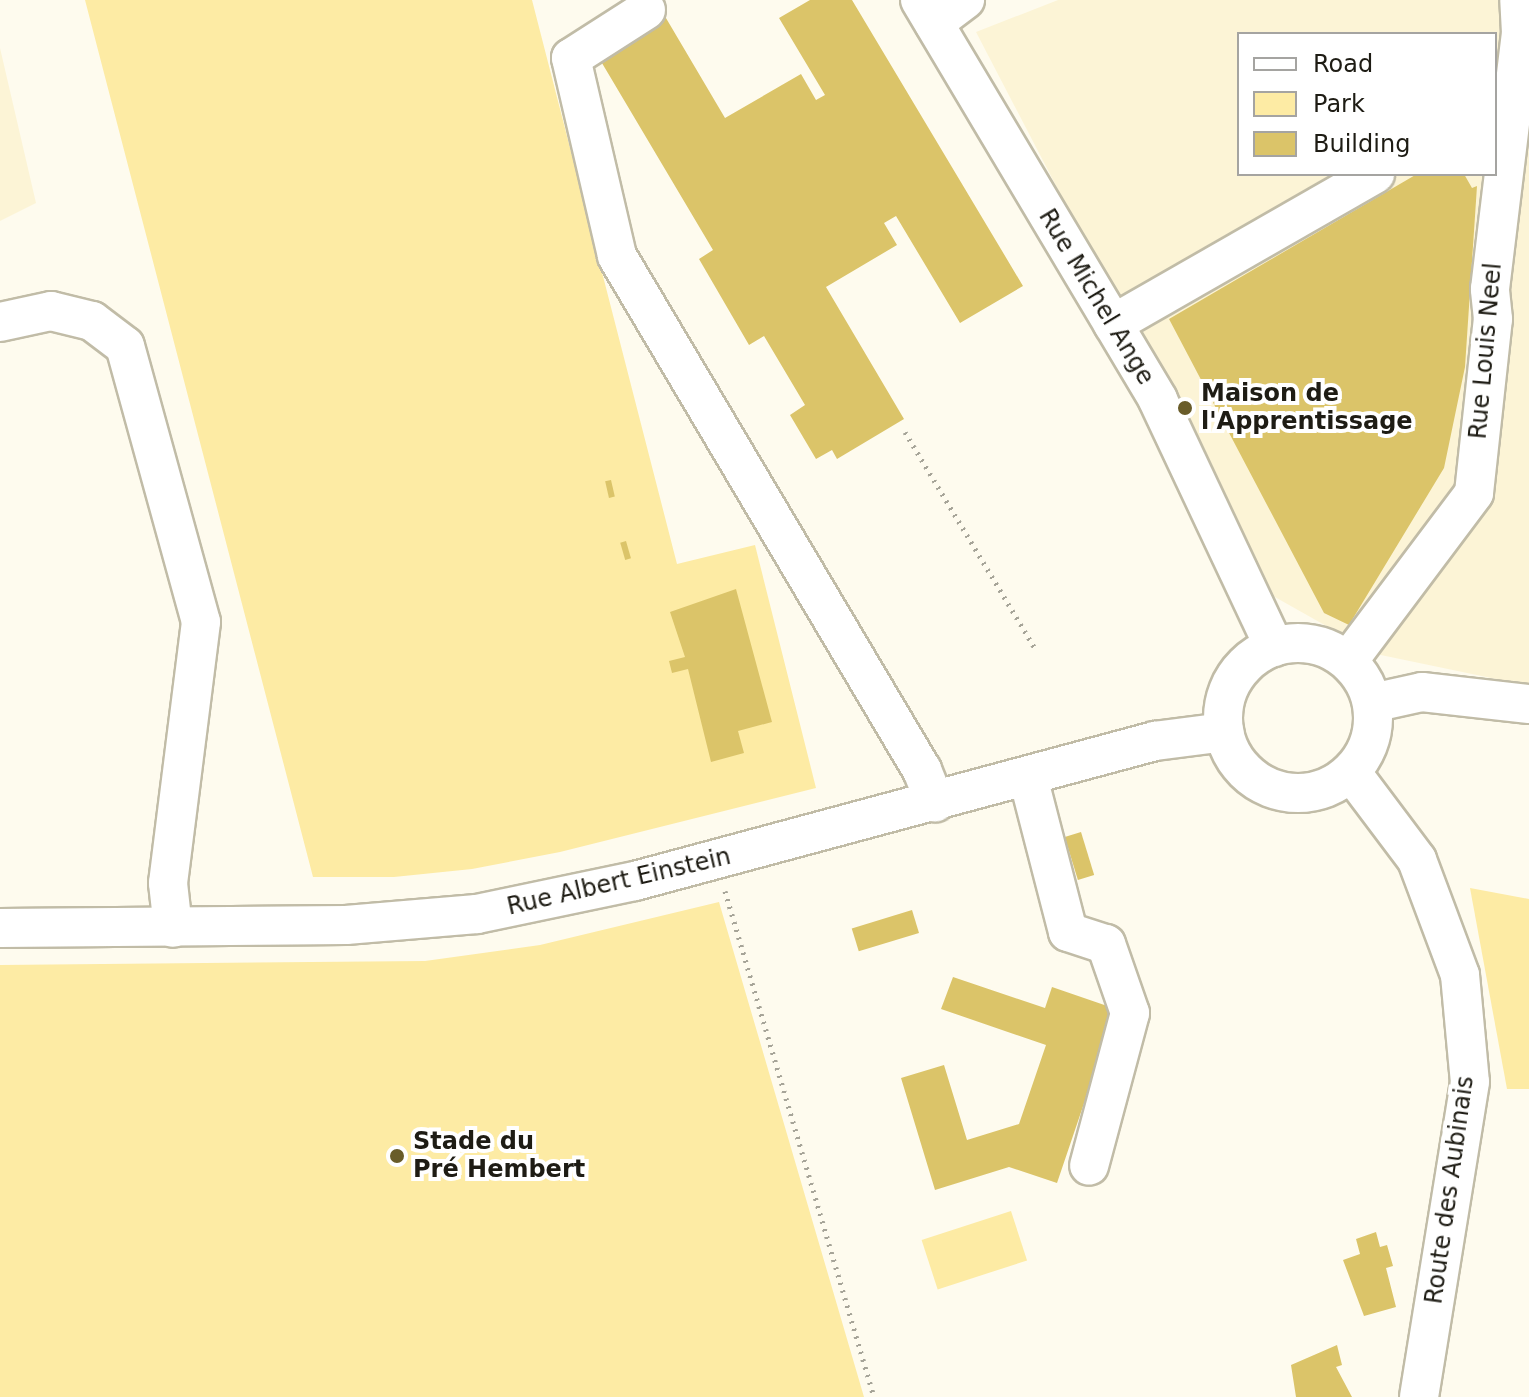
<!DOCTYPE html>
<html>
<head>
<meta charset="utf-8">
<style>
  body { margin:0 }
  #map { position:relative; width:1529px; height:1397px; overflow:hidden; background:#fefbee; font-family:"DejaVu Sans",sans-serif }
  div>[style] { position:absolute }
  [style*='--x'] { left:calc(var(--x)*1px); top:calc(var(--y)*1px); width:calc(var(--w)*1px); rotate:calc(var(--a)*1deg) }
  .built>* { inset:0; background:#fcf4d6 }
  .green>* { inset:0; background:#fdeba4; transform-origin:0 0 }
  .building>* { inset:0; background:#dbc469; transform-origin:0 0 }
  .path>* { height:5px; margin-top:-2.5px; transform-origin:0; background:repeating-linear-gradient(90deg,#a6a498 0 2px,transparent 0 8px) }
  .roads { filter:drop-shadow(2px 0 #c1bca7) drop-shadow(-2px 0 #c1bca7) drop-shadow(0 2px #c1bca7) drop-shadow(0 -2px #c1bca7) }
  .minor>* { height:38px; margin:-19px; padding:0 19px; transform-origin:19px; border-radius:19px; background:#fff }
  .minor>.ring { margin:-19px; padding:0; box-sizing:content-box; background:none; border:38px solid #fff; border-radius:50% }
  .dots>* { width:22px; height:22px; translate:-50% -50%; box-sizing:border-box; border:4px solid #fff; border-radius:50% }
  span { translate:-50% -50%; white-space:nowrap; text-align:center; line-height:1.15; -webkit-text-stroke:8px #fff; paint-order:stroke }
  .street-label { font-size:24px; color:#1e1c14 }
  .poi-label { font-size:24px; color:#1e1c14; font-weight:700 }
  .left { translate:0 -50%; text-align:left }
  .legend { position:absolute; left:1237px; top:32px; width:260px; height:144px; box-sizing:border-box; background:#fff; border:2px solid #a5a4a1; margin:0; padding:10px 14px; list-style:none; font-size:24px; color:#1e1c14 }
  .legend li { display:flex; align-items:center; gap:16px; height:40px }
  .legend b { width:40px; border:2px solid #a5a4a1 }
</style>
</head>
<body>
<div id="map">
  <div class="built">
    <div style="clip-path:polygon(evenodd,1058px 0,1529px 0,1529px 686px,1376px 654px,1268px 593px,976px 32px,1058px 0,1239px 34px,1495px 34px,1495px 174px,1239px 174px,1239px 34px)"></div>
    <div style="clip-path:polygon(0 48px,36px 203px,0 221px)"></div>
  </div>
  <div class="green">
    <div style="clip-path:polygon(85px 0,532px 0,677px 564px,755px 545px,816px 788px,560px 852px,472px 869px,394px 877px,313px 877px)"></div>
    <div style="clip-path:polygon(1470px 888px,1529px 899px,1529px 1089px,1507px 1089px)"></div>
    <div style="clip-path:polygon(719px 902px,864px 1397px,0 1397px,0 965px,425px 961px,540px 945px)"></div>
    <div style="left:1011px;top:1211px;width:52px;height:94px;rotate:72deg"></div>
  </div>
  <div class="building">
    <div style="clip-path:polygon(810px 0,852px 0,1023px 286px,960px 323px,896px 216px,884px 223px,897px 245px,826px 287px,904px 419px,837px 459px,832px 450px,816px 459px,790px 415px,805px 405px,764px 336px,749px 345px,699px 259px,713px 250px,596px 53px,663px 13px,725px 118px,801px 74px,816px 100px,825px 95px,779px 18px)"></div>
    <div style="clip-path:polygon(1417px 174px,1464px 174px,1472px 188px,1477px 186px,1465px 367px,1444px 468px,1349px 625px,1324px 613px,1169px 319px)"></div>
    <div style="left:611px;top:480px;width:17px;height:6px;rotate:77deg"></div>
    <div style="left:626px;top:541px;width:18px;height:6px;rotate:74deg"></div>
    <div style="clip-path:polygon(736px 589px,772px 722px,738px 731px,744px 753px,711px 762px,688px 669px,672px 673px,669px 661px,685px 657px,670px 612px)"></div>
    <div style="left:1081px;top:832px;width:45px;height:17px;rotate:73deg"></div>
    <div style="left:912px;top:910px;width:24px;height:63px;rotate:73deg"></div>
    <div style="clip-path:polygon(953px 977px,1045px 1008px,1052px 987px,1116px 1009px,1057px 1183px,1009px 1167px,935px 1190px,901px 1078px,944px 1065px,967px 1140px,1019px 1124px,1046px 1045px,941px 1009px)"></div>
    <div style="clip-path:polygon(1376px 1232px,1380px 1247px,1387px 1245px,1393px 1266px,1386px 1268px,1396px 1307px,1364px 1316px,1343px 1260px,1360px 1254px,1356px 1239px)"></div>
    <div style="clip-path:polygon(1337px 1345px,1342px 1365px,1336px 1367px,1352px 1397px,1296px 1397px,1291px 1365px)"></div>
  </div>
  <div class="path">
    <div style="--x:905;--y:432;--w:254;--a:59"></div>
    <div style="--x:725;--y:891;--w:527;--a:73.59"></div>
  </div>
  <div class="roads">
    <div class="minor">
      <div style="--x:920;--y:0;--w:465;--a:59.2"></div>
      <div style="--x:1158;--y:400;--w:273;--a:64.8"></div>
      <div style="--x:646;--y:10;--w:89;--a:147.4"></div>
      <div style="--x:571;--y:58;--w:203;--a:76.9"></div>
      <div style="--x:617;--y:256;--w:598;--a:59.32"></div>
      <div style="--x:922;--y:770;--w:35;--a:68"></div>
      <div style="--x:934;--y:23;--w:39;--a:-37"></div>
      <div style="--x:0;--y:322;--w:52;--a:-12.2"></div>
      <div style="--x:51;--y:311;--w:42;--a:13.7"></div>
      <div style="--x:92;--y:321;--w:41;--a:37.1"></div>
      <div style="--x:125;--y:346;--w:286;--a:74.6"></div>
      <div style="--x:201;--y:622;--w:263;--a:97.2"></div>
      <div style="--x:168;--y:883;--w:45;--a:83.7"></div>
      <div style="--x:1113;--y:324;--w:302;--a:-29.8"></div>
      <div class="ring" style="left:1223px;top:643px;width:112px;height:112px"></div>
      <div style="--x:1348;--y:661;--w:210;--a:-53.1"></div>
      <div style="--x:1474;--y:493;--w:175;--a:-83.8"></div>
      <div style="--x:1493;--y:319;--w:30;--a:-96"></div>
      <div style="--x:1490;--y:289;--w:258;--a:-83.1"></div>
      <div style="--x:1521;--y:33;--w:33;--a:-93"></div>
      <div style="--x:1372;--y:703;--w:51;--a:-12.4"></div>
      <div style="--x:1422;--y:692;--w:108;--a:6.4"></div>
      <div style="--x:1351;--y:772;--w:110;--a:53.1"></div>
      <div style="--x:1417;--y:860;--w:123;--a:69.5"></div>
      <div style="--x:1460;--y:975;--w:107;--a:84.7"></div>
      <div style="--x:1470;--y:1082;--w:319;--a:99.2"></div>
      <div style="--x:1028;--y:777;--w:160;--a:75.5"></div>
      <div style="--x:1068;--y:932;--w:40;--a:18"></div>
      <div style="--x:1106;--y:944;--w:73;--a:70.8"></div>
      <div style="--x:1130;--y:1013;--w:158;--a:105"></div>
      <div style="--x:0;--y:928;--w:346;--a:-0.5"></div>
      <div style="--x:346;--y:925;--w:131;--a:-4.8"></div>
      <div style="--x:477;--y:914;--w:161;--a:-11.8"></div>
      <div style="--x:635;--y:881;--w:539;--a:-15.07"></div>
      <div style="--x:1155;--y:741;--w:70;--a:-7.4"></div>
    </div>
  </div>
  <div class="dots">
    <div style="left:1185px;top:408px;background:#695c29"></div>
    <div style="left:397px;top:1156px;background:#695c29"></div>
  </div>
  <div class="street-label">
    <span style="left:1096px;top:297px;rotate:59deg">Rue Michel Ange</span>
    <span style="left:1486px;top:351px;rotate:-85deg">Rue Louis Neel</span>
    <span style="left:619px;top:882px;rotate:-13deg">Rue Albert Einstein</span>
    <span style="left:1450px;top:1190px;rotate:-82deg">Route des Aubinais</span>
  </div>
  <div class="poi-label">
    <span class="left" style="left:1201px;top:408px">Maison de<br>l'Apprentissage</span>
    <span class="left" style="left:413px;top:1156px">Stade du<br>Pré Hembert</span>
  </div>
  <ul class="legend">
  <li><b style="height:10px;background:#fff"></b>Road</li>
  <li><b style="height:22px;background:#fdeba4"></b>Park</li>
  <li><b style="height:22px;background:#dbc469"></b>Building</li>
  </ul>
</div>
</body>
</html>
